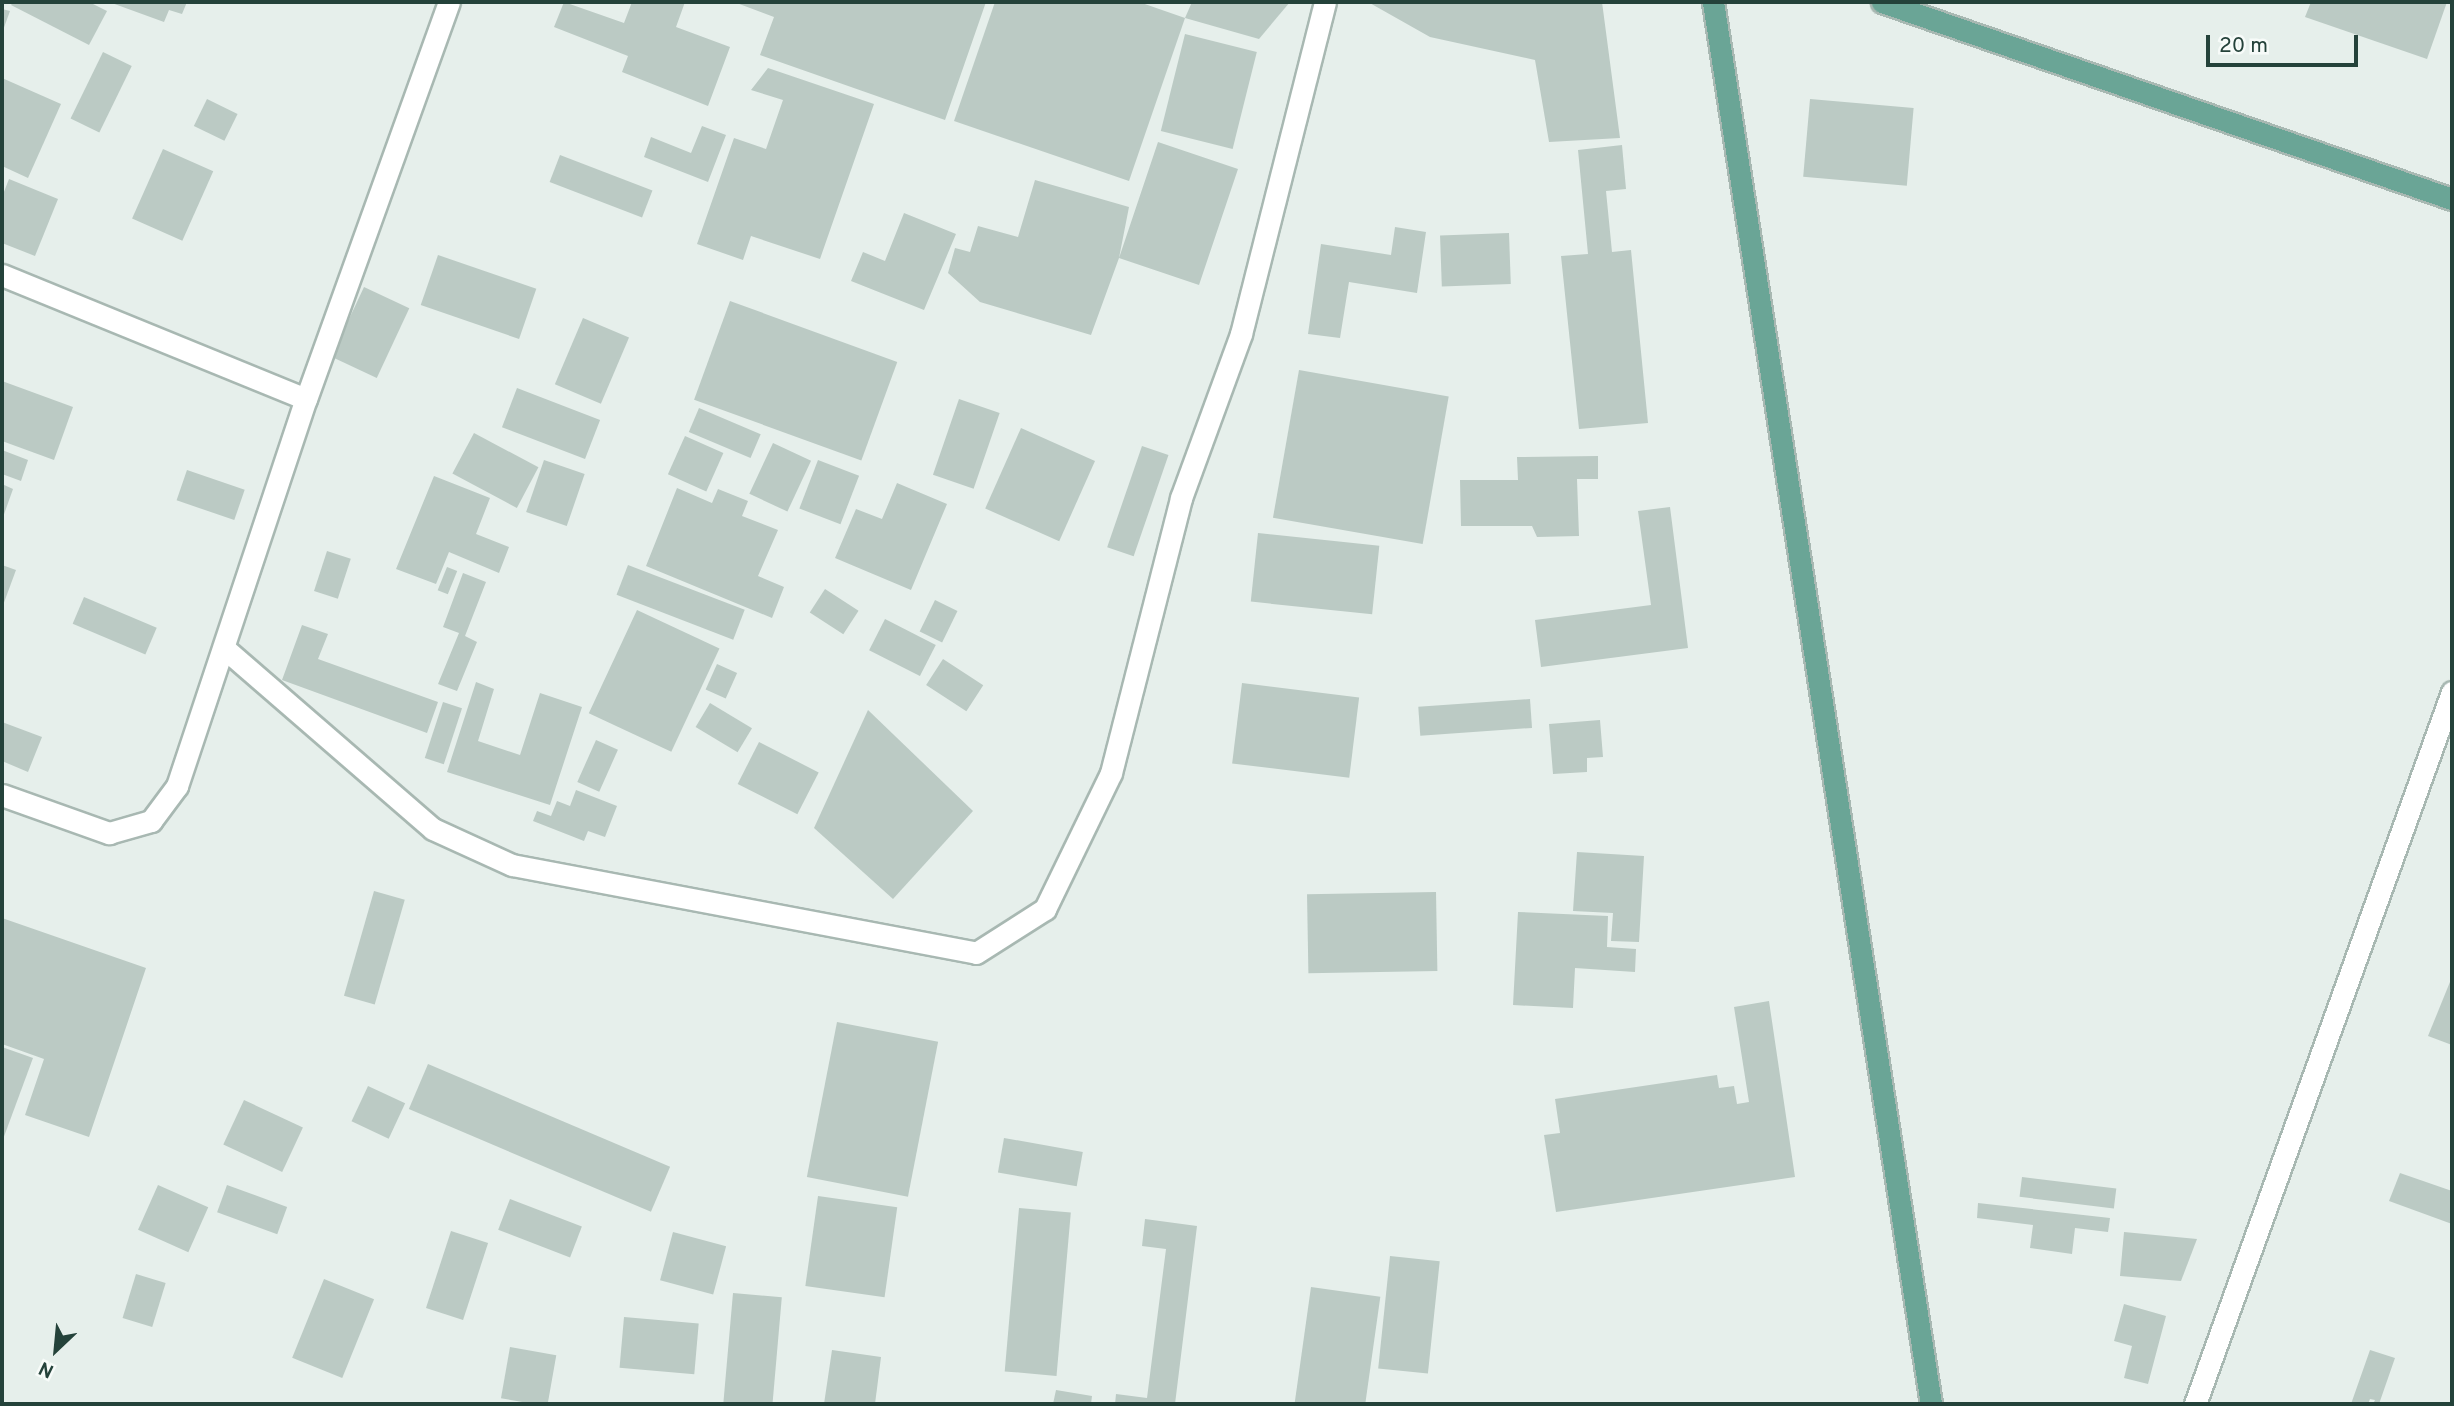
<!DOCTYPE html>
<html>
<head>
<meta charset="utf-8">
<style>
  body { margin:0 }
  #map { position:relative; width:2454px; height:1406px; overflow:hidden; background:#e6efeb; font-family:Overpass,sans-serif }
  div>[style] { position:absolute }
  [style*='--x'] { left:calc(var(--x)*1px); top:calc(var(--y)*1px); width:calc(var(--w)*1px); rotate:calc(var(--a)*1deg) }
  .building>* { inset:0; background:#bbcac4; transform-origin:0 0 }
  .roads { filter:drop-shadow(2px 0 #a8b8b2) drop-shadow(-2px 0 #a8b8b2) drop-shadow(0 2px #a8b8b2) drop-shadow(0 -2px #a8b8b2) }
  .minor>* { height:21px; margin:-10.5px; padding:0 10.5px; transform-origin:10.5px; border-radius:10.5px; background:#fff }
  .major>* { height:21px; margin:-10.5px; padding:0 10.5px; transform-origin:10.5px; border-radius:10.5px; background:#6aa596 }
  span { translate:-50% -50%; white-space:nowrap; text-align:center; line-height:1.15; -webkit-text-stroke:6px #f7fbf9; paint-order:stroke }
  .frame { position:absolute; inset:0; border:4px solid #24423a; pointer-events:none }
  .north { position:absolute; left:21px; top:1315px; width:70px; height:70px; -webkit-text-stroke:5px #f7fbf9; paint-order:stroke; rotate:206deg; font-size:19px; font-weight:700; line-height:28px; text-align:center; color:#24423a }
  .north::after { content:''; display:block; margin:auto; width:24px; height:32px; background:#24423a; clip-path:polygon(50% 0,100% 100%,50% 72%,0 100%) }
  .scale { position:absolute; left:2206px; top:35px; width:152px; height:32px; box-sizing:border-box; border:4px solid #24423a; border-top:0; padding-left:9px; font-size:21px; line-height:24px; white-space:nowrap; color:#24423a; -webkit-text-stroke:5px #f7fbf9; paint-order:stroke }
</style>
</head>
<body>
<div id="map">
  <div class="building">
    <div style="clip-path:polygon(13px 2px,89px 2px,107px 11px,89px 45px,11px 5px)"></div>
    <div style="clip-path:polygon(109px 2px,187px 2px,182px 14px,169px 10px,164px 22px)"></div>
    <div style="clip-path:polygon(564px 2px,624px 23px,632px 2px,685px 2px,676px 27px,730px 47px,708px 106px,622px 72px,628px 56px,554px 27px)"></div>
    <div style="clip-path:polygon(734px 2px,986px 2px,945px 120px,760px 55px,774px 17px)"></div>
    <div style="clip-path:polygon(995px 2px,1139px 2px,1185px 18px,1129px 181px,954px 121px)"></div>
    <div style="clip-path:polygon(1192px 2px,1290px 2px,1259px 39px,1185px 18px)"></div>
    <div style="clip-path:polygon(1368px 2px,1602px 2px,1620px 138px,1549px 142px,1535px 60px,1430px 37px)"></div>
    <div style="clip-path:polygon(2311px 2px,2447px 2px,2427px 59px,2305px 17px)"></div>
    <div style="clip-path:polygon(2px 9px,10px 11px,2px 33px)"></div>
    <div style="left:1185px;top:34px;width:74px;height:100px;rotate:14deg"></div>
    <div style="left:103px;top:52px;width:32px;height:74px;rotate:26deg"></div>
    <div style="clip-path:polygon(768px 68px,874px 104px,820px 259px,751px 236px,743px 260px,697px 244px,734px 138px,766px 149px,783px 100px,751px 90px)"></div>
    <div style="clip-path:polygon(2px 78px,61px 104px,28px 178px,2px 166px)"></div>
    <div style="left:207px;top:99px;width:34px;height:30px;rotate:26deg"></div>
    <div style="left:1810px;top:99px;width:104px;height:78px;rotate:5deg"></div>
    <div style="clip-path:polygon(702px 126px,726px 135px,708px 182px,644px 157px,651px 137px,691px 153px)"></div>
    <div style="clip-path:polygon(1158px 142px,1238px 169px,1199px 285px,1119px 258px,1091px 335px,980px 302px,948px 273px,955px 248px,970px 252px,978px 226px,1018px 237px,1035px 180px,1129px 207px,1119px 258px)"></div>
    <div style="clip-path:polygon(1622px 145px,1626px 189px,1606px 191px,1612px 252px,1631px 250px,1648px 423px,1579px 429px,1561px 256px,1588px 254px,1578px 150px)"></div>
    <div style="left:163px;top:149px;width:55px;height:76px;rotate:24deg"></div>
    <div style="left:560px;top:155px;width:99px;height:29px;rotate:21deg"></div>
    <div style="clip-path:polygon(9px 179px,58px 199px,35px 256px,2px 243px,2px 197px)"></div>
    <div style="clip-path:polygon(904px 213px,956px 234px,924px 310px,851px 281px,863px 252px,885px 261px)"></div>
    <div style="clip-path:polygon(1395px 227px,1426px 232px,1417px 293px,1349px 282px,1340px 338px,1308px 334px,1321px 244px,1391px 255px)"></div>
    <div style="left:1509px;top:233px;width:51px;height:69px;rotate:88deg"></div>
    <div style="left:438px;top:255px;width:104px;height:53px;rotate:19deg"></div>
    <div style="left:364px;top:287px;width:50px;height:77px;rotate:25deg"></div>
    <div style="left:730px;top:301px;width:178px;height:105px;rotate:20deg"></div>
    <div style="left:583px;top:318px;width:50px;height:72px;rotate:23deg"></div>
    <div style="left:1299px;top:370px;width:152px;height:150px;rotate:10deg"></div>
    <div style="clip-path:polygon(2px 381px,73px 407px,54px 460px,2px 441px)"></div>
    <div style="left:517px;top:388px;width:89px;height:42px;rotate:21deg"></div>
    <div style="left:959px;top:399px;width:43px;height:80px;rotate:19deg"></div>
    <div style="left:699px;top:408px;width:67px;height:26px;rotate:23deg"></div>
    <div style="left:1021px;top:428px;width:81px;height:88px;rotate:24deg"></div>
    <div style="left:474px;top:433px;width:73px;height:46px;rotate:28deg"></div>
    <div style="left:685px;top:436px;width:42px;height:42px;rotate:24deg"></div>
    <div style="left:773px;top:443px;width:42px;height:56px;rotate:25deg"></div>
    <div style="left:1142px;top:446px;width:28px;height:107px;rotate:19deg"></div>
    <div style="clip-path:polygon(2px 450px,28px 460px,21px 481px,2px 474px)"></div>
    <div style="clip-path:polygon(1598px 456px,1598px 479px,1577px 479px,1579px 536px,1537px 537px,1532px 526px,1461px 526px,1460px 480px,1518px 480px,1517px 457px)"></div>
    <div style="left:544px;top:460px;width:43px;height:55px;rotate:19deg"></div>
    <div style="left:818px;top:460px;width:44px;height:52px;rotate:21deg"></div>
    <div style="left:187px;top:470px;width:61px;height:32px;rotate:19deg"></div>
    <div style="clip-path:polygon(434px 476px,490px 498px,476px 534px,509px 547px,499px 573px,449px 552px,436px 584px,396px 569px)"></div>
    <div style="clip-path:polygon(897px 483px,947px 504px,911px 590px,835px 558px,856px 509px,882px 519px)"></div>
    <div style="clip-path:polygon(2px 484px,13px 489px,2px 520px)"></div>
    <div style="clip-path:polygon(677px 488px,712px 503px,718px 489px,748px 501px,742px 516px,778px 530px,758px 576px,784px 587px,772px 618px,646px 566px)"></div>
    <div style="clip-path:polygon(1670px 507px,1688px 648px,1541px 667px,1535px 620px,1651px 605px,1638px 511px)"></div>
    <div style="left:1258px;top:533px;width:122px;height:69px;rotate:6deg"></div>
    <div style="left:327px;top:551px;width:25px;height:42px;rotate:18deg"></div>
    <div style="clip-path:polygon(2px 565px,16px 570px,2px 608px)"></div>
    <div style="left:628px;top:565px;width:125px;height:32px;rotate:21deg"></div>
    <div style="left:447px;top:567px;width:11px;height:25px;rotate:22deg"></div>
    <div style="clip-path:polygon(463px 573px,486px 582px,465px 636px,477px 642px,457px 691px,438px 684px,459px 633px,443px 627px)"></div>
    <div style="left:825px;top:589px;width:40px;height:28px;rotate:33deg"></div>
    <div style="left:84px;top:597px;width:79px;height:29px;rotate:23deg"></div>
    <div style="left:935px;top:600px;width:25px;height:35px;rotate:26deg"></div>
    <div style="left:637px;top:610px;width:91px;height:114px;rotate:25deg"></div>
    <div style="left:885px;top:619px;width:57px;height:35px;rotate:27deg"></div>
    <div style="clip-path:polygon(302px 625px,328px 634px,318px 659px,438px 702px,427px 733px,282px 680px)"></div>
    <div style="left:943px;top:659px;width:48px;height:31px;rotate:33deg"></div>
    <div style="left:717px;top:664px;width:22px;height:28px;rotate:24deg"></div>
    <div style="clip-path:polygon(476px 682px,494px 689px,478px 741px,520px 755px,540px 693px,582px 707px,550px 805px,447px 772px)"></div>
    <div style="left:1242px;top:683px;width:118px;height:81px;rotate:7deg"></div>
    <div style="left:1530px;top:699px;width:29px;height:112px;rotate:86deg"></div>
    <div style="left:443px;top:702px;width:20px;height:59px;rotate:18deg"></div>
    <div style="left:710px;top:703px;width:49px;height:28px;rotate:31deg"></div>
    <div style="clip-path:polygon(868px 710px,973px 811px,893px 899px,814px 828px)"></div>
    <div style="clip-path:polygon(1600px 720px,1603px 757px,1587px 758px,1587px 772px,1553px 774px,1549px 724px)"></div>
    <div style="clip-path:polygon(2px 722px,42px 737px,28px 772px,2px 761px)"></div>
    <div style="left:596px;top:740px;width:24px;height:46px;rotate:24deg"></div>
    <div style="left:759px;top:742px;width:67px;height:47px;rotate:27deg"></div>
    <div style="clip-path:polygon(576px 790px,617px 806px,605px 837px,588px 831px,584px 841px,533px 821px,537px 811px,551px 816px,557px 801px,570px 806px)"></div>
    <div style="clip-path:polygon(1577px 852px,1644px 856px,1639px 942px,1611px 941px,1613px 913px,1573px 911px)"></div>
    <div style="left:374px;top:891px;width:32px;height:109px;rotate:16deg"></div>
    <div style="left:1436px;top:892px;width:79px;height:129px;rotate:89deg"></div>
    <div style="clip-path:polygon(1518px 912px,1608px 916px,1607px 947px,1636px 949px,1635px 972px,1575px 968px,1573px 1008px,1513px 1005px)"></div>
    <div style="clip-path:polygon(2px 918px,146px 968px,89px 1137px,25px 1115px,44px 1059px,2px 1044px)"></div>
    <div style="clip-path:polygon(2452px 977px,2452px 1045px,2428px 1036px)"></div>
    <div style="clip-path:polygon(1769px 1001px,1795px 1177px,1556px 1212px,1544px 1135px,1560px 1133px,1555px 1099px,1717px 1075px,1719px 1088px,1734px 1086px,1737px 1104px,1749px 1102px,1734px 1007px)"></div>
    <div style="left:837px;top:1022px;width:103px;height:158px;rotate:11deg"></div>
    <div style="clip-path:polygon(2px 1047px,33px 1058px,2px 1142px)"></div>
    <div style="left:428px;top:1064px;width:263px;height:49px;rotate:23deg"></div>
    <div style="left:368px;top:1086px;width:41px;height:39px;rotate:25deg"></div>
    <div style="left:244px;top:1100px;width:65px;height:49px;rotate:25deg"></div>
    <div style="left:1004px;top:1138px;width:80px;height:35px;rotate:10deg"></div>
    <div style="clip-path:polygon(2400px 1173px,2452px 1191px,2452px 1224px,2389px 1201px)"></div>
    <div style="left:2022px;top:1177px;width:95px;height:20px;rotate:7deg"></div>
    <div style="left:158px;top:1185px;width:55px;height:49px;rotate:24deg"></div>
    <div style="left:227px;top:1185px;width:64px;height:29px;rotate:20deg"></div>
    <div style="left:818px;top:1196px;width:80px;height:91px;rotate:8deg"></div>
    <div style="left:510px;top:1199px;width:77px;height:33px;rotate:21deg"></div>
    <div style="clip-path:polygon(1978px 1203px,2110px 1218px,2108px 1232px,2075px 1228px,2072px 1254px,2030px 1248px,2033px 1225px,1977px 1218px)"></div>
    <div style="left:1019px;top:1208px;width:52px;height:164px;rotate:5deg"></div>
    <div style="clip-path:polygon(1145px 1219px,1197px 1226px,1175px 1404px,1115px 1404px,1116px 1394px,1147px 1398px,1166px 1249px,1142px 1246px)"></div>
    <div style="left:451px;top:1231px;width:39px;height:81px;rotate:18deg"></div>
    <div style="left:673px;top:1232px;width:55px;height:50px;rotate:15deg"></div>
    <div style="clip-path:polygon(2124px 1232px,2197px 1239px,2181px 1281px,2120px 1276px)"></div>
    <div style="left:1390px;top:1256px;width:50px;height:113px;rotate:6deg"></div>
    <div style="left:136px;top:1274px;width:31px;height:46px;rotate:17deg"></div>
    <div style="left:324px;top:1279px;width:54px;height:85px;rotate:22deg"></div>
    <div style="left:1311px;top:1287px;width:70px;height:118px;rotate:8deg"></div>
    <div style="left:733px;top:1293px;width:49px;height:111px;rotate:5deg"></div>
    <div style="clip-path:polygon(2124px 1304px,2166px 1316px,2148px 1384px,2124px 1378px,2132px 1346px,2114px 1341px)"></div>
    <div style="left:624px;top:1317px;width:75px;height:51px;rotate:5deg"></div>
    <div style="left:510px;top:1347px;width:47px;height:52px;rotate:10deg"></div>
    <div style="clip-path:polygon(832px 1350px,881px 1357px,875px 1404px,824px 1404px)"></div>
    <div style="clip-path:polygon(2370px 1350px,2395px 1358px,2379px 1404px,2373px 1404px,2375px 1400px,2370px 1399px,2368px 1404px,2351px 1404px)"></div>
    <div style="clip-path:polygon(1056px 1390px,1092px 1396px,1091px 1404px,1053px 1404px)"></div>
  </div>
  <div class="roads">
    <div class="minor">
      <div style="--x:2;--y:275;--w:328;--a:22.2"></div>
      <div style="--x:224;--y:648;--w:276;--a:40.9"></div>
      <div style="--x:433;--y:829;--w:87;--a:24.5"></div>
      <div style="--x:512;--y:865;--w:472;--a:10.7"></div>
      <div style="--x:976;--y:953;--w:82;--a:-32.5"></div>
      <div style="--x:1045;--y:909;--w:151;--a:-64.1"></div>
      <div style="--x:1111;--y:773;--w:284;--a:-75.7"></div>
      <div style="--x:1181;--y:498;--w:175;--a:-69.9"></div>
      <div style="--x:1241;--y:334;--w:342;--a:-75.8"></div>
      <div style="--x:2;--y:795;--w:114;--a:19.6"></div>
      <div style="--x:109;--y:833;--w:44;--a:-15.9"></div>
      <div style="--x:151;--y:821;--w:44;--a:-53.4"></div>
      <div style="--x:177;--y:786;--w:408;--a:-71.6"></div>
      <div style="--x:306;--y:399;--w:422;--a:-70.2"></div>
      <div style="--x:2195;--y:1404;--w:757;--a:-70.15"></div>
    </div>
    <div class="major">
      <div style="--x:1713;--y:2;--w:1419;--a:81.16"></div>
      <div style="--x:1882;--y:2;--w:603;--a:19.07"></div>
    </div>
  </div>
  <div class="frame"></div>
  <div class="north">N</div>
  <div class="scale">20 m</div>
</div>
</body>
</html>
